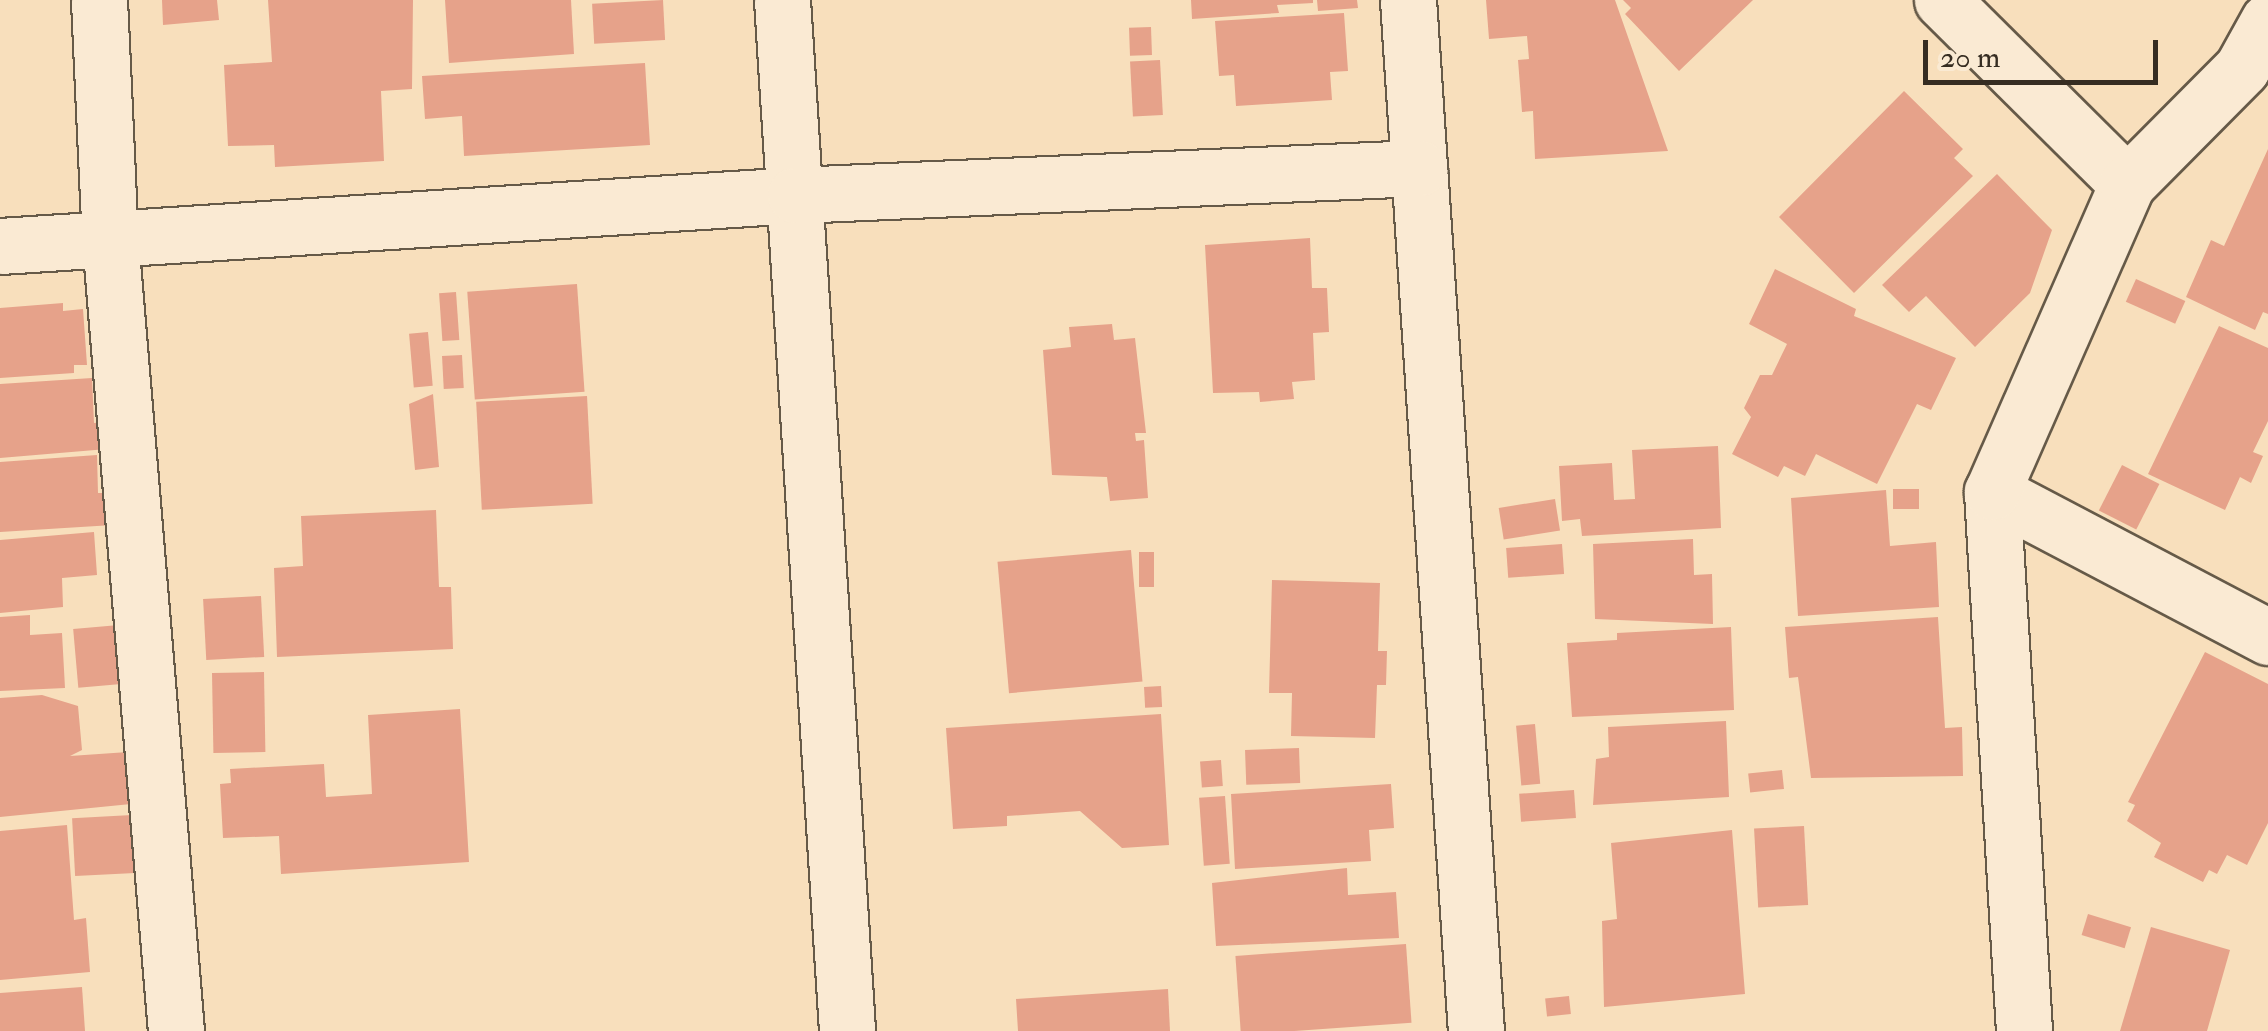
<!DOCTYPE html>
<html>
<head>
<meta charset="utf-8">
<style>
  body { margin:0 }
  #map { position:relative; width:2268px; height:1031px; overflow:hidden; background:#f8dfbc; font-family:"IM FELL Double Pica",serif }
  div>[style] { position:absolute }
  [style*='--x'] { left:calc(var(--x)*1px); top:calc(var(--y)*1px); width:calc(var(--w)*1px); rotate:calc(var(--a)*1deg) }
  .building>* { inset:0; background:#e6a28a; transform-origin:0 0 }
  .roads { filter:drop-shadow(2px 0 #665a48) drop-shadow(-2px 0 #665a48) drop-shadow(0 2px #665a48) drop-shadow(0 -2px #665a48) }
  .minor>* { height:55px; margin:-27.5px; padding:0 27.5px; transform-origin:27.5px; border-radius:27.5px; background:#faead3 }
  .tertiary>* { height:55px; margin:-27.5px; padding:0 27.5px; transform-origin:27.5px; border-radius:27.5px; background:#faead3 }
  span { translate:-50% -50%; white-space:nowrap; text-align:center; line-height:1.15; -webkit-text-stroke:8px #faead3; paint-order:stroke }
  .scale { position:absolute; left:1923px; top:40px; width:235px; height:45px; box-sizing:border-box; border:5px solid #362d22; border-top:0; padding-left:12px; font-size:30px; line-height:35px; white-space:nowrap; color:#362d22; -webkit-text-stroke:8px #faead3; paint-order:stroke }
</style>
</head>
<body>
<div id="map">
  <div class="building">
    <div style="clip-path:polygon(162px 0,217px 0,219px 20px,163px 25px)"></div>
    <div style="clip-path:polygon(268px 0,413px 0,412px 89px,381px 91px,384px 161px,275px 167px,274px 145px,228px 146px,224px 65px,272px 62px)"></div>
    <div style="clip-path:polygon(445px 0,571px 0,574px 54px,449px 63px)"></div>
    <div style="left:663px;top:0;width:40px;height:71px;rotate:87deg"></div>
    <div style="clip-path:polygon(1191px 0,1313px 0,1313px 3px,1277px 5px,1279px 13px,1192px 19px)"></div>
    <div style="clip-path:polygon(1317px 0,1357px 0,1358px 8px,1318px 11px)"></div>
    <div style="clip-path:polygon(1486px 0,1615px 0,1668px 151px,1535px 159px,1533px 111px,1522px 112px,1518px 60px,1529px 59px,1527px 36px,1489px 39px)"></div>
    <div style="clip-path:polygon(1623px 0,1753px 0,1679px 71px,1625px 14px,1631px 8px)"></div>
    <div style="clip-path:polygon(1344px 13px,1348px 71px,1330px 72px,1332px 100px,1236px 106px,1234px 75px,1219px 76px,1215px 21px)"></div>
    <div style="left:1151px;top:27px;width:28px;height:22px;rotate:88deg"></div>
    <div style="left:1160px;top:60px;width:55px;height:30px;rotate:87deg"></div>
    <div style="clip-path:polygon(645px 63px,650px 145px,464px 156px,462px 116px,425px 119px,422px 76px)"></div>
    <div style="clip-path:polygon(1904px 91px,1963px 149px,1954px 158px,1973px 176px,1854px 293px,1779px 217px)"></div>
    <div style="clip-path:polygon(2268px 149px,2268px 314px,2263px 312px,2255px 330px,2186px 297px,2211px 240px,2224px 246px)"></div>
    <div style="clip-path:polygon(1997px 174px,2052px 230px,2030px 293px,1975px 347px,1926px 296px,1909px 312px,1882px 285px)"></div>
    <div style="clip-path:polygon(1310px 238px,1312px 288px,1327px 288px,1329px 332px,1313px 333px,1315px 380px,1292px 382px,1294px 399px,1260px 402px,1259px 392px,1213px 393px,1205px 245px)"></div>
    <div style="clip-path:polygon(1775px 269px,1856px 309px,1854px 316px,1956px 358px,1931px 410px,1917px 404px,1877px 484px,1816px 454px,1805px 476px,1784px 466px,1778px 477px,1732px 454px,1751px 417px,1744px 408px,1760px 375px,1772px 375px,1787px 344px,1749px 324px)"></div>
    <div style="left:2136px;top:279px;width:54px;height:25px;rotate:24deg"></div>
    <div style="left:577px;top:284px;width:108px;height:110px;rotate:86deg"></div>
    <div style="left:456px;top:292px;width:48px;height:17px;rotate:86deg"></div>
    <div style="clip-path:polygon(63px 303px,63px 311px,83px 309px,87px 365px,74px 365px,74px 373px,0 378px,0 308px)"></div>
    <div style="clip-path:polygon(1112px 324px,1114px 340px,1135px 338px,1146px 433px,1135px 433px,1136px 441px,1144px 440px,1148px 498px,1110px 501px,1107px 477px,1052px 475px,1043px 350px,1071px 347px,1069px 327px)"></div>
    <div style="clip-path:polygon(2219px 326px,2268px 348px,2268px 421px,2253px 452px,2263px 456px,2251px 483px,2240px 477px,2225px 510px,2148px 474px)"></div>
    <div style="left:428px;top:332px;width:54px;height:19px;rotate:85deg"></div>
    <div style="left:462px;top:355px;width:33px;height:20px;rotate:87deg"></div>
    <div style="clip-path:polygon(92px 378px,94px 423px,106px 422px,107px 449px,0 458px,0 384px)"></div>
    <div style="clip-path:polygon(433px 394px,439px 467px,415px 470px,409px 404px)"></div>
    <div style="left:587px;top:396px;width:108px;height:111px;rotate:87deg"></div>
    <div style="clip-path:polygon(1718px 446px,1721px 528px,1582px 536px,1580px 519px,1562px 521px,1559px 466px,1612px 463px,1614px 500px,1635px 499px,1632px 450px)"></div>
    <div style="clip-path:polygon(97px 455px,98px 493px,111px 493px,113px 525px,0 532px,0 462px)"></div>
    <div style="left:2122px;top:465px;width:42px;height:51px;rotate:27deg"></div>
    <div style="left:1919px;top:489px;width:20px;height:26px;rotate:90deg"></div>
    <div style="clip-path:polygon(1886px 490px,1890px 546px,1936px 542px,1939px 607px,1798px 616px,1791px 498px)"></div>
    <div style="left:1555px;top:499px;width:32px;height:57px;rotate:81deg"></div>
    <div style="clip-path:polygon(436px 510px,439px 587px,451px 587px,453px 649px,277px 657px,274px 568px,303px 566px,301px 516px)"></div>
    <div style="clip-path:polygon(94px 532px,97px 575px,62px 578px,63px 607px,0 613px,0 540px)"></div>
    <div style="clip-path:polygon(1693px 539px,1694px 575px,1712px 574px,1713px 624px,1595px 619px,1593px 544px)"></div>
    <div style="left:1562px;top:544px;width:30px;height:56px;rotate:86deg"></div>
    <div style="left:1131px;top:550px;width:132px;height:134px;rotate:85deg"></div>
    <div style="left:1139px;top:552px;width:15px;height:35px"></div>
    <div style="clip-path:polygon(1272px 580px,1380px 583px,1378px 651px,1387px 651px,1386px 685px,1377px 685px,1375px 738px,1291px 736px,1292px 693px,1269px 693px)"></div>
    <div style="left:261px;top:596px;width:61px;height:58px;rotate:87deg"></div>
    <div style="clip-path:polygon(30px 615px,30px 635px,62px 633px,65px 688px,0 691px,0 617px)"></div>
    <div style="clip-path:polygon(1938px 617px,1945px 728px,1962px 727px,1963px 776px,1811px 778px,1798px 677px,1789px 678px,1785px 627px)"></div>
    <div style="left:119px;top:625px;width:59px;height:46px;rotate:85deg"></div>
    <div style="clip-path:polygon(1731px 627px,1734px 710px,1572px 717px,1567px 643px,1617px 640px,1617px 633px)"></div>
    <div style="clip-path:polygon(2205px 652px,2268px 684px,2268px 823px,2247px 865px,2227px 855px,2217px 874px,2209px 870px,2203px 882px,2154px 857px,2161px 843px,2127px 821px,2135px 805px,2128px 802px)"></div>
    <div style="left:264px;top:672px;width:80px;height:52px;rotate:89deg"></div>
    <div style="left:1161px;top:686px;width:21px;height:17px;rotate:87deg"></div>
    <div style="clip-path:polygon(42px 695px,78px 706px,82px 750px,70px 756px,128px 752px,131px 804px,0 817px,0 698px)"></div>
    <div style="clip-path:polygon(460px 709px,469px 862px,281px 874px,279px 836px,223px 838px,220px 784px,231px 783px,230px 769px,324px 764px,326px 797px,372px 794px,368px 715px)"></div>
    <div style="clip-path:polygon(1161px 714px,1169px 845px,1122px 848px,1080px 811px,1007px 816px,1007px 826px,953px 829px,946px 728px)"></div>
    <div style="clip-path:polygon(1726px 721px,1729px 797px,1593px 805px,1596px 759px,1609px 757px,1608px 727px)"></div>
    <div style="left:1535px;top:724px;width:60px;height:19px;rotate:85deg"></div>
    <div style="left:1299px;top:748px;width:35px;height:54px;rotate:88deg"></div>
    <div style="left:1221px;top:760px;width:26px;height:21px;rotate:86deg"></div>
    <div style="left:1782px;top:770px;width:19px;height:34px;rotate:84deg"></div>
    <div style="clip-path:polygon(1391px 784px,1394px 828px,1369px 830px,1371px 861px,1235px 869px,1231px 794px)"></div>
    <div style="left:1574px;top:790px;width:28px;height:55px;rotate:86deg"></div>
    <div style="left:1225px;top:796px;width:68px;height:26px;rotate:86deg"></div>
    <div style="left:132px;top:815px;width:58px;height:60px;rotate:87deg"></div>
    <div style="clip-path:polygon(67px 825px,74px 920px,86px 918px,90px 972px,0 980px,0 831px)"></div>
    <div style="left:1804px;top:826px;width:79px;height:50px;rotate:87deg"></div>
    <div style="clip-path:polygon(1732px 830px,1745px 994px,1604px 1007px,1602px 921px,1617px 919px,1611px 843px)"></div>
    <div style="clip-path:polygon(1347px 868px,1348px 895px,1396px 892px,1399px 938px,1216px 946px,1212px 883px)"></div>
    <div style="left:2088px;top:914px;width:45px;height:22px;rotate:17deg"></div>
    <div style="clip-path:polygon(2151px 927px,2230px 950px,2207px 1031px,2120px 1031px)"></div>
    <div style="left:1406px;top:944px;width:79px;height:171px;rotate:86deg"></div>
    <div style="clip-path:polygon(82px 987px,85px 1031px,0 1031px,0 993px)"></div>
    <div style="clip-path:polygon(1168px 989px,1170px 1031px,1018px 1031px,1016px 999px)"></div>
    <div style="left:1569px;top:996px;width:18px;height:24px;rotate:84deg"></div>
  </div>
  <div class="roads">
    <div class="minor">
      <div style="--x:99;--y:0;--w:239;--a:87.4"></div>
      <div style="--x:110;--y:239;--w:795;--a:85.24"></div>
      <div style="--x:1408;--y:0;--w:1033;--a:86.23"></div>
      <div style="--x:1942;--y:0;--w:261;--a:44.8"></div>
      <div style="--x:1992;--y:492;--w:312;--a:27.7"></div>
      <div style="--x:2024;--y:1031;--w:540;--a:-93.4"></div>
      <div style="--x:1992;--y:492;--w:336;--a:-66.3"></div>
      <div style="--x:2127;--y:184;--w:163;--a:-45.2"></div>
      <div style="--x:2242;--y:68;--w:54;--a:-61"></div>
    </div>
    <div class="tertiary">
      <div style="--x:782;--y:0;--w:1033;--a:86.39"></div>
      <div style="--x:0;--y:246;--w:797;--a:-3.67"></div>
      <div style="--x:795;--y:195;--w:625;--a:-2.48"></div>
    </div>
  </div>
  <div class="scale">20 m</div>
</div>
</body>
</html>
